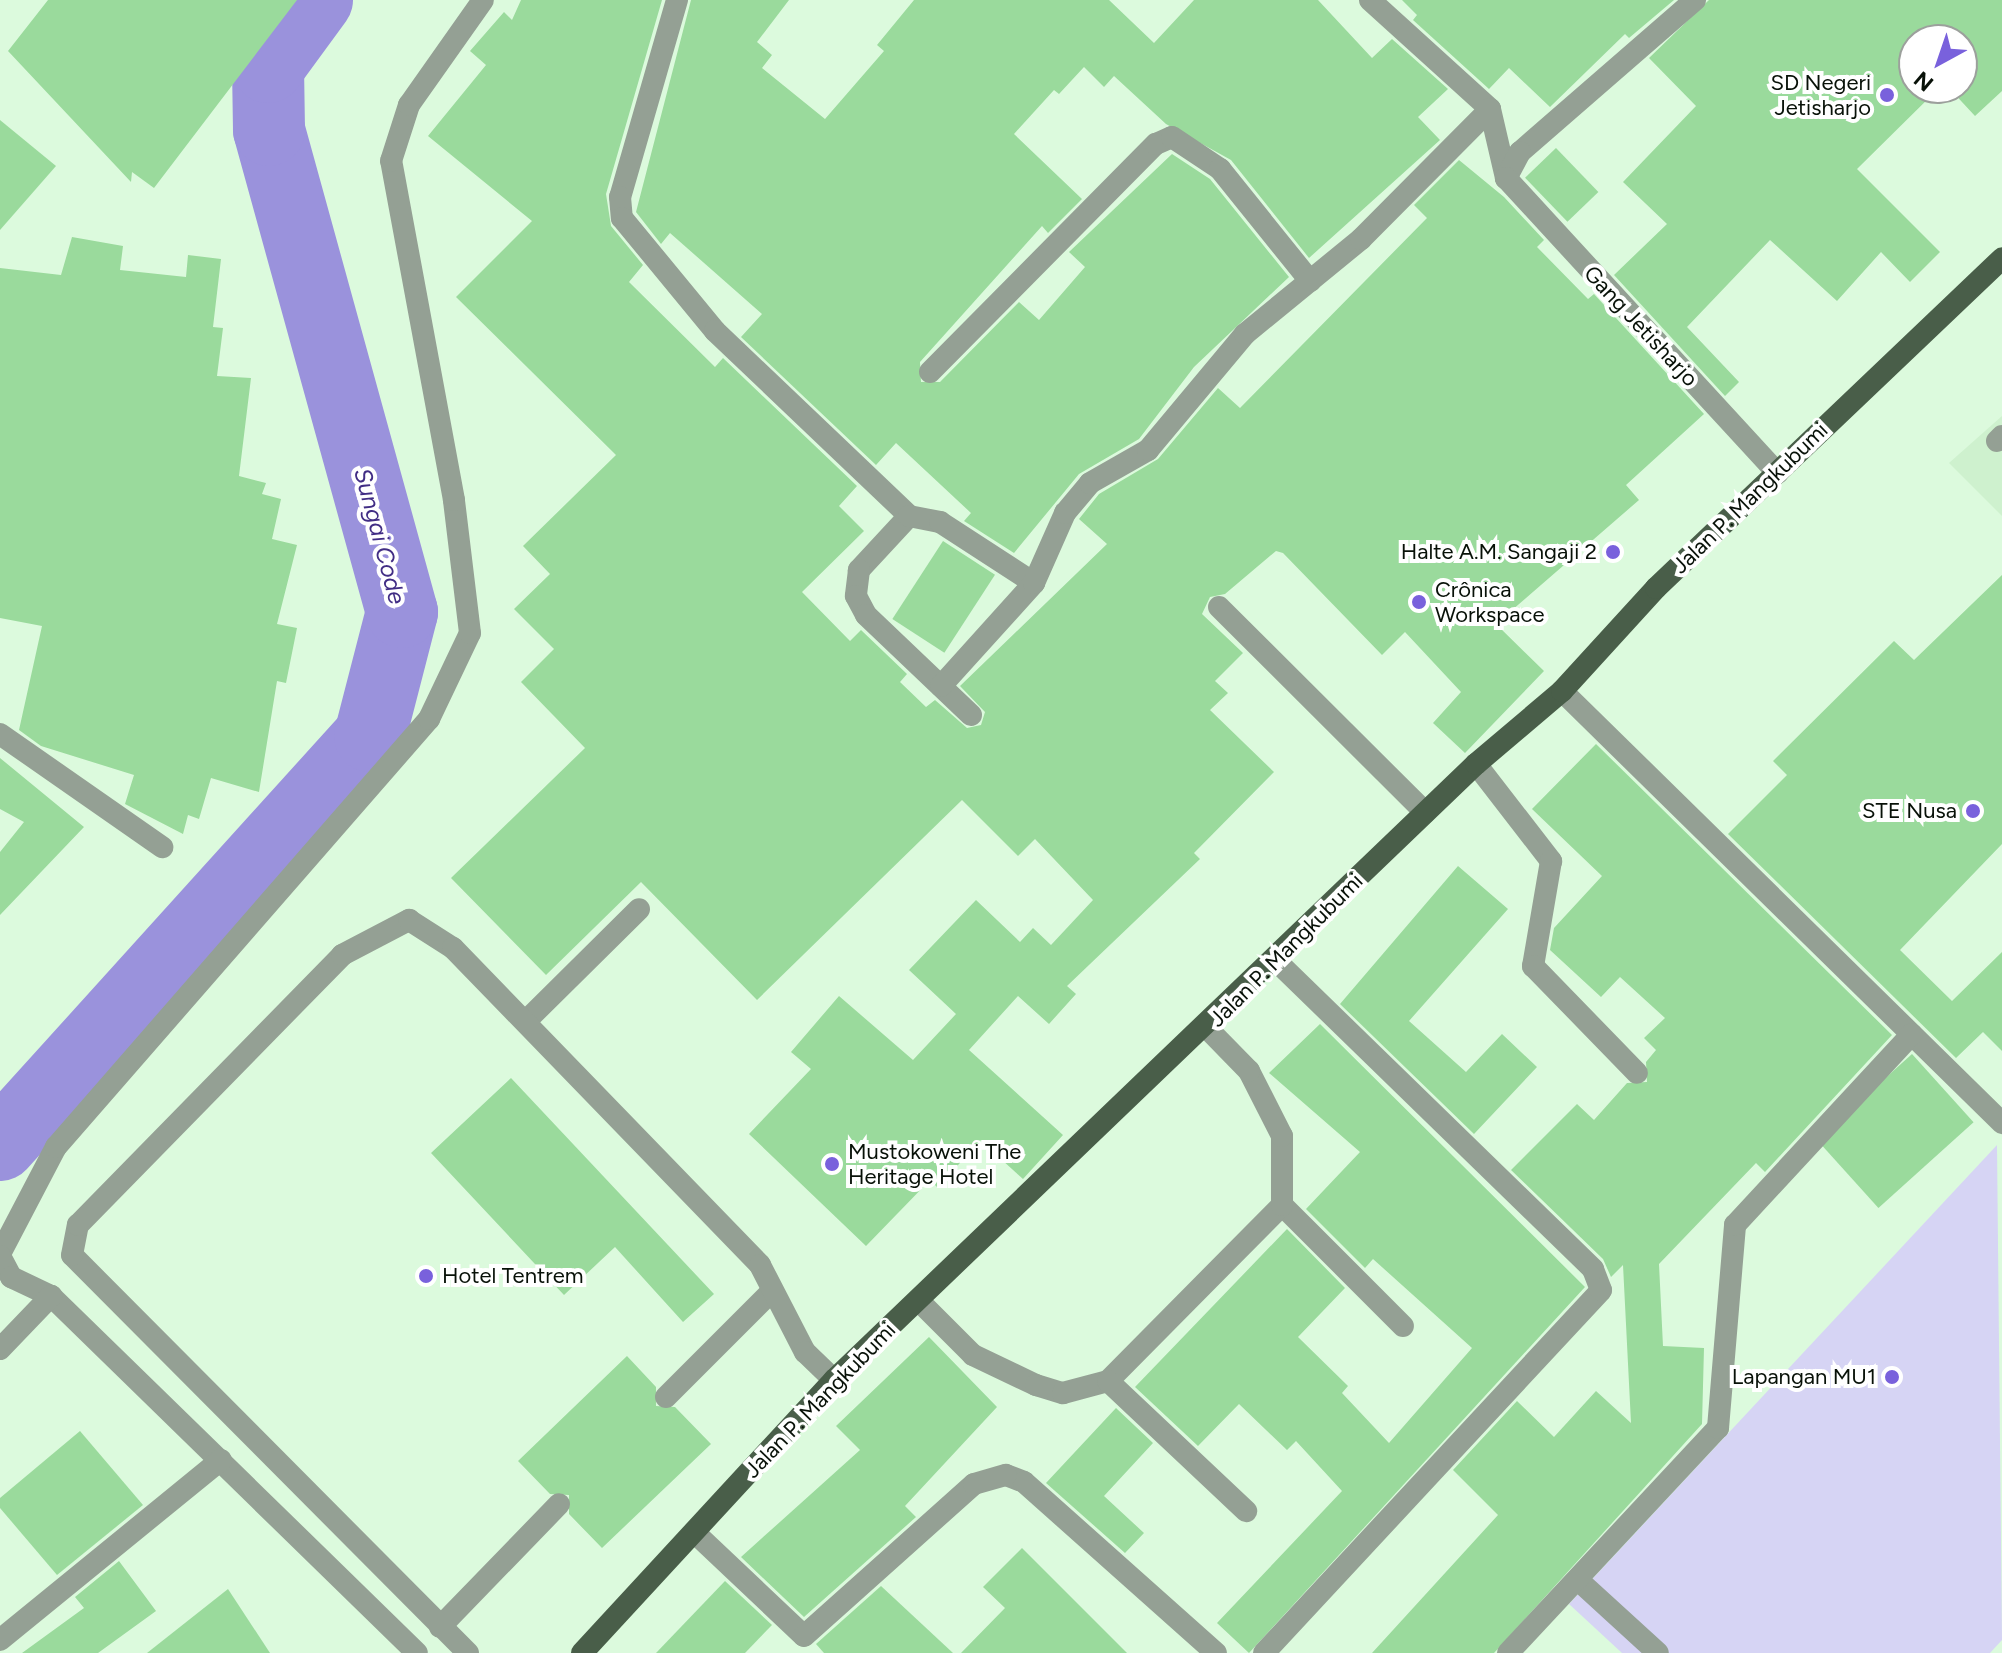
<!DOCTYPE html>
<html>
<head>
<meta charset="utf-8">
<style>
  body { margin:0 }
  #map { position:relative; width:2002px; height:1653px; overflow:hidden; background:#dcfadd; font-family:Figtree,sans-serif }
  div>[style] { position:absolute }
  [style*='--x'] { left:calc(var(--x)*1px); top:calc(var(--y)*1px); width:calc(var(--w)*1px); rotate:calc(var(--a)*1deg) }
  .built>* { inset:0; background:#cef1ce }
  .green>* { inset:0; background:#d6d4f4 }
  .river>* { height:72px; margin:-36px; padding:0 36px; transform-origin:36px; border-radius:36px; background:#9a92dc }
  .building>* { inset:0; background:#9ada9c; transform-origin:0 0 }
  .service>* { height:22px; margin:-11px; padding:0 11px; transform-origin:11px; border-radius:11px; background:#94a094 }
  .minor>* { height:22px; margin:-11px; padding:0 11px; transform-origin:11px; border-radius:11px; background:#94a094 }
  .primary>* { height:22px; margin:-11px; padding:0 11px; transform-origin:11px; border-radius:11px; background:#495e49 }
  .dots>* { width:22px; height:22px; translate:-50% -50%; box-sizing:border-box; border:4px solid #fff; border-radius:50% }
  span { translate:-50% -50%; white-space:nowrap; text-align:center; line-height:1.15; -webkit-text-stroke:8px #fff; paint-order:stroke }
  .poi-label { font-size:22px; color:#081108 }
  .right { translate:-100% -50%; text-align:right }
  .left { translate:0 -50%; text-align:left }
  .street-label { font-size:22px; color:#081108 }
  .water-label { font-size:24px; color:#412d84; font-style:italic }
  .north { position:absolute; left:1898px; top:24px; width:80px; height:80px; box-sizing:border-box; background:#fff; border:2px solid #9ca09c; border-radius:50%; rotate:220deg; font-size:22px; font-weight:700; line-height:32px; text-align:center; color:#081108 }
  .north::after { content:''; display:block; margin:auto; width:28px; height:36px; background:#7961dc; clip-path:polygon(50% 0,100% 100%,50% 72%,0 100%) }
</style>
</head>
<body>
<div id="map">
  <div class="built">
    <div style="clip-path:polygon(2002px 416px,2002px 516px,1949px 463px)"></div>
  </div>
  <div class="green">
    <div style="clip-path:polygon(1997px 1145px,2002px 1640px,1990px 1653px,1622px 1653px,1569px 1604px)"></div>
  </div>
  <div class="river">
    <div style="--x:0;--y:1145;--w:552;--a:-47.87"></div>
    <div style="--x:370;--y:736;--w:128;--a:-75.5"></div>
    <div style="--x:402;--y:612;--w:500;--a:-105.43"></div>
    <div style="--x:269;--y:130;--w:63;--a:-90.9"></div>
    <div style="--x:268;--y:67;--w:83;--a:-53.8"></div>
  </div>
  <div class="building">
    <div style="clip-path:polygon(48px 0,297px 0,154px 188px,132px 172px,131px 182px,8px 51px)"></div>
    <div style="clip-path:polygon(521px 0,662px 0,606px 194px,611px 226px,643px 265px,629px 282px,715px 367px,723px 358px,857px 486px,839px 506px,864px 531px,802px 592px,850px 641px,861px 630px,907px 674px,900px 682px,926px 707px,935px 700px,967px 728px,981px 725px,985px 712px,960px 686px,1107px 544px,1079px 519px,1099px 494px,1158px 459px,1218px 388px,1240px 408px,1427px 218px,1414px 205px,1459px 160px,1504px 197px,1544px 240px,1537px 247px,1588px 299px,1594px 294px,1704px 414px,1626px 485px,1639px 500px,1496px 624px,1544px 671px,1465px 753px,1433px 723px,1461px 692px,1405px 632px,1382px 655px,1283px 553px,1276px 551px,1225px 594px,1210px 597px,1202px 614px,1243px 653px,1215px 681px,1228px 693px,1210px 710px,1274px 772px,1194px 853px,1200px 859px,1067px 986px,1076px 994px,1049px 1024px,1018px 996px,969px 1050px,1063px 1135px,1023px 1179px,980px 1140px,938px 1188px,930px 1180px,866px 1246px,749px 1134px,811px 1069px,791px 1052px,839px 996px,913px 1060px,956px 1014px,909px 970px,976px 900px,1020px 942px,1033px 928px,1051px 945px,1093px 900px,1035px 839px,1018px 856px,962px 800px,757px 1000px,641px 882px,546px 975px,451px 878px,585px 748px,521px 682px,554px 649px,514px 609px,550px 574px,523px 546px,616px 455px,456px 297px,532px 221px,428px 136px,486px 65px,470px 51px,504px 12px,512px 20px)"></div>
    <div style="clip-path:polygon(691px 0,789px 0,757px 42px,772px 55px,762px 68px,825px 119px,884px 51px,877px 45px,914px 0,1109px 0,1154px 43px,1194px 0,1318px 0,1372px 58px,1392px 39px,1448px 89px,1418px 117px,1440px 140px,1309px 258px,1231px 160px,1166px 124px,1114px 76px,1104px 87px,1084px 67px,1059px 94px,1054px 90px,1014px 134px,1082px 199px,1048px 233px,1042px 226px,920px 362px,921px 382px,940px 382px,1019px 302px,1039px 320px,1085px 267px,1069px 252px,1172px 154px,1210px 179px,1289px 277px,1194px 367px,1139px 439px,1079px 474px,1014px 553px,964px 521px,971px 513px,896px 443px,876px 465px,741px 337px,762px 314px,670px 233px,661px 244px,636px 212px)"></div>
    <div style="clip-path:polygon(1402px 0,1674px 0,1629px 38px,1625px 34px,1550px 107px,1509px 68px,1489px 89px,1413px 20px,1417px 15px)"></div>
    <div style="clip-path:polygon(1709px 0,2002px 0,2002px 91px,1975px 116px,1949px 88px,1962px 88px,1962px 40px,1914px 40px,1914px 88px,1939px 88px,1857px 169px,1940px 252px,1910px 282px,1881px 252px,1837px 301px,1770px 240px,1687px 327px,1739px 382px,1725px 396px,1614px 275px,1667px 224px,1623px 182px,1696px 106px,1649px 58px)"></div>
    <div style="clip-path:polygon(0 120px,56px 166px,0 230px)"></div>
    <div style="left:1556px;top:148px;width:61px;height:43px;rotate:46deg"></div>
    <div style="clip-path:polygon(72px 237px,123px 246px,120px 270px,186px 277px,188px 255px,221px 259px,213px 327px,223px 328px,217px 376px,251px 378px,239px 476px,266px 483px,262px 494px,281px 499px,272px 539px,297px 545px,277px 624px,297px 628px,286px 683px,277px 681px,259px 792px,211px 778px,199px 819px,188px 815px,183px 834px,125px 804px,134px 775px,41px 746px,19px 730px,42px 626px,0 618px,0 268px,61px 275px)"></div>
    <div style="left:943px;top:541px;width:62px;height:93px;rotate:33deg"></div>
    <div style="clip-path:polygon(2002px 575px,2002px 844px,1900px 950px,1952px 1001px,2002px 952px,2002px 1051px,1983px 1032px,1956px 1058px,1728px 834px,1787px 775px,1773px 761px,1894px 641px,1914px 660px)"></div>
    <div style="clip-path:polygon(1596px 744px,1892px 1035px,1765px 1172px,1756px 1163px,1659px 1264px,1663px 1346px,1704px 1348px,1702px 1424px,1494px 1653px,1372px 1653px,1498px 1515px,1453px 1470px,1517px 1401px,1554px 1437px,1596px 1391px,1631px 1423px,1623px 1265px,1611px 1277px,1603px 1259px,1511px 1170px,1577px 1104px,1594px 1120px,1627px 1083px,1647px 1082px,1646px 1062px,1656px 1050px,1644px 1038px,1665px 1018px,1620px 977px,1601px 997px,1550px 950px,1554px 928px,1602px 876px,1532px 809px)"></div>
    <div style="clip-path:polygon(0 758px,84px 827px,0 915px,0 852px,24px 822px,0 809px)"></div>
    <div style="clip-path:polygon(1458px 866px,1508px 909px,1409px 1021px,1466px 1072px,1502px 1034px,1537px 1067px,1474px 1134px,1340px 1004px)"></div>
    <div style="clip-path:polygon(1320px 1024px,1585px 1287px,1249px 1653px,1217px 1623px,1342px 1491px,1296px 1441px,1287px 1450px,1239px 1404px,1198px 1446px,1135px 1387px,1287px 1229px,1345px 1288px,1298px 1337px,1348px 1386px,1342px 1393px,1389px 1443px,1472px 1348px,1373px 1259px,1365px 1268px,1306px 1209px,1360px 1152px,1269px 1073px)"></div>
    <div style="left:1912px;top:1054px;width:92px;height:128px;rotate:48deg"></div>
    <div style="clip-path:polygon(511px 1078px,714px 1294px,683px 1322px,615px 1247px,564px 1295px,431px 1153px)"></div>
    <div style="clip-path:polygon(929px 1337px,997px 1407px,905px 1506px,916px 1517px,804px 1617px,741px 1557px,860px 1450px,836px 1426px)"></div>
    <div style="clip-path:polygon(627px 1356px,656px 1387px,656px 1406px,675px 1407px,711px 1444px,602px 1548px,569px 1514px,569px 1495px,550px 1494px,518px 1461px)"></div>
    <div style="clip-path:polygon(1116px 1408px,1153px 1443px,1104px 1496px,1144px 1533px,1125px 1553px,1046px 1483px)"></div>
    <div style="clip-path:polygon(80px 1431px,143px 1505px,57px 1575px,0 1508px,0 1498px)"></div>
    <div style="clip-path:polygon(1022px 1548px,1127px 1653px,961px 1653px,1005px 1608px,983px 1587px)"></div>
    <div style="clip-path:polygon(119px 1561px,156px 1611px,98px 1653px,22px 1653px,84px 1608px,75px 1597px)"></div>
    <div style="clip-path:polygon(725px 1581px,772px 1625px,745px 1653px,656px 1653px)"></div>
    <div style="clip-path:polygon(881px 1586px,953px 1653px,824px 1653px,816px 1644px)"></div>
    <div style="clip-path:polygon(228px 1589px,270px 1653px,147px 1653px)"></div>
  </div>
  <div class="service">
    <div style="--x:1997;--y:441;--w:7;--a:-45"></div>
    <div style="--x:526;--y:1021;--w:159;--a:-44.7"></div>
    <div style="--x:1282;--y:1205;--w:171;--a:45"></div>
    <div style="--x:919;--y:1301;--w:76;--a:45"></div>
    <div style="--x:973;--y:1355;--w:70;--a:25.5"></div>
    <div style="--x:1036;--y:1385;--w:28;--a:17"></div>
    <div style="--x:1063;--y:1393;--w:47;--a:-14.9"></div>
    <div style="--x:1108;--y:1381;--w:247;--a:-45.3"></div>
    <div style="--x:1282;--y:1205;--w:69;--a:-90"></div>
    <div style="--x:1282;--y:1136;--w:73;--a:-116.9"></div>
    <div style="--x:1249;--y:1071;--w:60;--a:-134.3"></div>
    <div style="--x:1108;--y:1381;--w:190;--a:43.3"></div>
    <div style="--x:666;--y:1397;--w:146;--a:-45"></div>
    <div style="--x:1006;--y:1475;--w:19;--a:21"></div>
    <div style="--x:1024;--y:1482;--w:257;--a:41.7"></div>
    <div style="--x:1578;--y:1580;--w:108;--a:42.4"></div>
    <div style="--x:440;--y:1627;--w:171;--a:-45.9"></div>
    <div style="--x:468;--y:1653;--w:561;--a:-134.86"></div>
    <div style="--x:72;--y:1255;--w:31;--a:-79"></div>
    <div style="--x:78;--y:1225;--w:378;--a:-45.6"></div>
    <div style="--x:342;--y:955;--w:76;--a:-27.6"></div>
    <div style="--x:409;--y:920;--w:52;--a:32.5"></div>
    <div style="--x:453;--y:948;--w:441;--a:45.9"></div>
    <div style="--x:760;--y:1265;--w:98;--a:62.7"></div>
    <div style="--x:805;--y:1352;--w:40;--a:44"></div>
    <div style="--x:1264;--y:1653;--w:495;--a:-47.1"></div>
    <div style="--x:1601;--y:1290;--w:22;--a:-111"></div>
    <div style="--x:1593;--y:1269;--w:443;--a:-135.8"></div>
  </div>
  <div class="minor">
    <div style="--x:677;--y:0;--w:205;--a:106.1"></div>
    <div style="--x:620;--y:197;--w:21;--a:85"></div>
    <div style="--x:622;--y:218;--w:146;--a:50.5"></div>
    <div style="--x:715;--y:331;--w:268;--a:43.6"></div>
    <div style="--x:909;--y:516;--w:74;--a:132.8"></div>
    <div style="--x:859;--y:570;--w:26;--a:97"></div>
    <div style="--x:856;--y:596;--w:21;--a:62"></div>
    <div style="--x:866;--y:615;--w:145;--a:43.6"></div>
    <div style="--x:1370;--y:0;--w:162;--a:42.2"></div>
    <div style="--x:1490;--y:109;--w:71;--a:76.9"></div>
    <div style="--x:1695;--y:0;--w:232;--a:139"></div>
    <div style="--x:1520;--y:152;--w:30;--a:118"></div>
    <div style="--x:1506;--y:178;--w:401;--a:47.4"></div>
    <div style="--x:930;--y:372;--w:321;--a:-45.3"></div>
    <div style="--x:1156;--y:144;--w:17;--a:-24"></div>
    <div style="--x:1172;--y:137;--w:58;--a:33.7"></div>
    <div style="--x:1220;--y:169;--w:144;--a:51.2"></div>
    <div style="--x:909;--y:516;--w:32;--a:11"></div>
    <div style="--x:940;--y:522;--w:112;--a:33"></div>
    <div style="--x:1219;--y:607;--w:291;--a:44.9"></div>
    <div style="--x:941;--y:686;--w:139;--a:-47.9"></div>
    <div style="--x:1034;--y:583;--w:77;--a:-66.1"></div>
    <div style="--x:1065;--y:513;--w:39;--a:-50"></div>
    <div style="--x:1090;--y:483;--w:67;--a:-29.6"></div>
    <div style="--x:1148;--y:450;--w:151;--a:-50.1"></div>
    <div style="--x:1245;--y:334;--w:150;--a:-39.3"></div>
    <div style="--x:1361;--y:239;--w:183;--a:-45.2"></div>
    <div style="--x:1562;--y:691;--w:617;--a:44.47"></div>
    <div style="--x:0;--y:734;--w:198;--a:34.9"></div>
    <div style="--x:1476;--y:764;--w:123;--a:52.3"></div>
    <div style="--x:1551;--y:861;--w:107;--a:99.7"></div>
    <div style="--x:1533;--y:966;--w:149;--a:45.8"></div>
    <div style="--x:0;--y:1254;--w:121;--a:-62.4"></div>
    <div style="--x:56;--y:1147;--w:568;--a:-48.93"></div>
    <div style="--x:429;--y:719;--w:95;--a:-64.5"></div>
    <div style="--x:470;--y:633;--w:134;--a:-96.9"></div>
    <div style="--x:454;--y:500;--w:345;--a:-100.5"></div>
    <div style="--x:391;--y:161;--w:59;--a:-72.2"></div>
    <div style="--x:409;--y:105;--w:128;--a:-54.8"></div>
    <div style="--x:0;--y:1256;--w:24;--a:62"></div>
    <div style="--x:11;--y:1277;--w:44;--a:25.4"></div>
    <div style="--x:51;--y:1296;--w:511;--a:44.29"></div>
    <div style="--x:0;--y:1349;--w:74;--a:-46.1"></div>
    <div style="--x:694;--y:1532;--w:151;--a:43.4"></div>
    <div style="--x:804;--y:1636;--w:228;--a:-41.8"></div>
    <div style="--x:974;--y:1484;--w:33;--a:-16"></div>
    <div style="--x:0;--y:1640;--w:285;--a:-39.2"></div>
    <div style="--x:1508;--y:1653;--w:308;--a:-47"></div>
    <div style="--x:1718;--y:1428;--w:204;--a:-85.2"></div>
    <div style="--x:1735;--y:1225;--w:260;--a:-47.2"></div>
  </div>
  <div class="primary">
    <div style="--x:582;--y:1653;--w:372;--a:-47.3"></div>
    <div style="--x:834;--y:1380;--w:890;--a:-43.82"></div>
    <div style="--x:1476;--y:764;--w:113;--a:-40.3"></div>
    <div style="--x:1562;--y:691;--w:139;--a:-47.6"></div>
    <div style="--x:1656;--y:588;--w:478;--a:-43.6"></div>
  </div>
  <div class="dots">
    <div style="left:1887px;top:95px;background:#7961dc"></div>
    <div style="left:1613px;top:552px;background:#7961dc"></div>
    <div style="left:1419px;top:602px;background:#7961dc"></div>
    <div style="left:1973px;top:811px;background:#7961dc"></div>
    <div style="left:832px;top:1164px;background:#7961dc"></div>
    <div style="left:426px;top:1276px;background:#7961dc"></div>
    <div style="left:1892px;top:1377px;background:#7961dc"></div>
  </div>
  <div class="poi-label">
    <span class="right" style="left:1871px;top:95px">SD Negeri<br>Jetisharjo</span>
    <span class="right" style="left:1597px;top:552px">Halte A.M. Sangaji 2</span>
    <span class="left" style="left:1435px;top:602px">Crônica<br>Workspace</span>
    <span class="right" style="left:1957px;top:811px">STE Nusa</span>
    <span class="left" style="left:848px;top:1164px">Mustokoweni The<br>Heritage Hotel</span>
    <span class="left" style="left:442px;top:1276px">Hotel Tentrem</span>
    <span class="right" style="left:1876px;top:1377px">Lapangan MU1</span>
  </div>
  <div class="street-label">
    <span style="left:1641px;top:326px;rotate:47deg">Gang Jetisharjo</span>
    <span style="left:1750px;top:498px;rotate:-44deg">Jalan P. Mangkubumi</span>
    <span style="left:1286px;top:950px;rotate:-45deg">Jalan P. Mangkubumi</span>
    <span style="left:820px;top:1400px;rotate:-46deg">Jalan P. Mangkubumi</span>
  </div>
  <div class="water-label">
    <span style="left:380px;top:536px;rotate:75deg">Sungai Code</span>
  </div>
  <div class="north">N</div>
</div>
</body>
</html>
